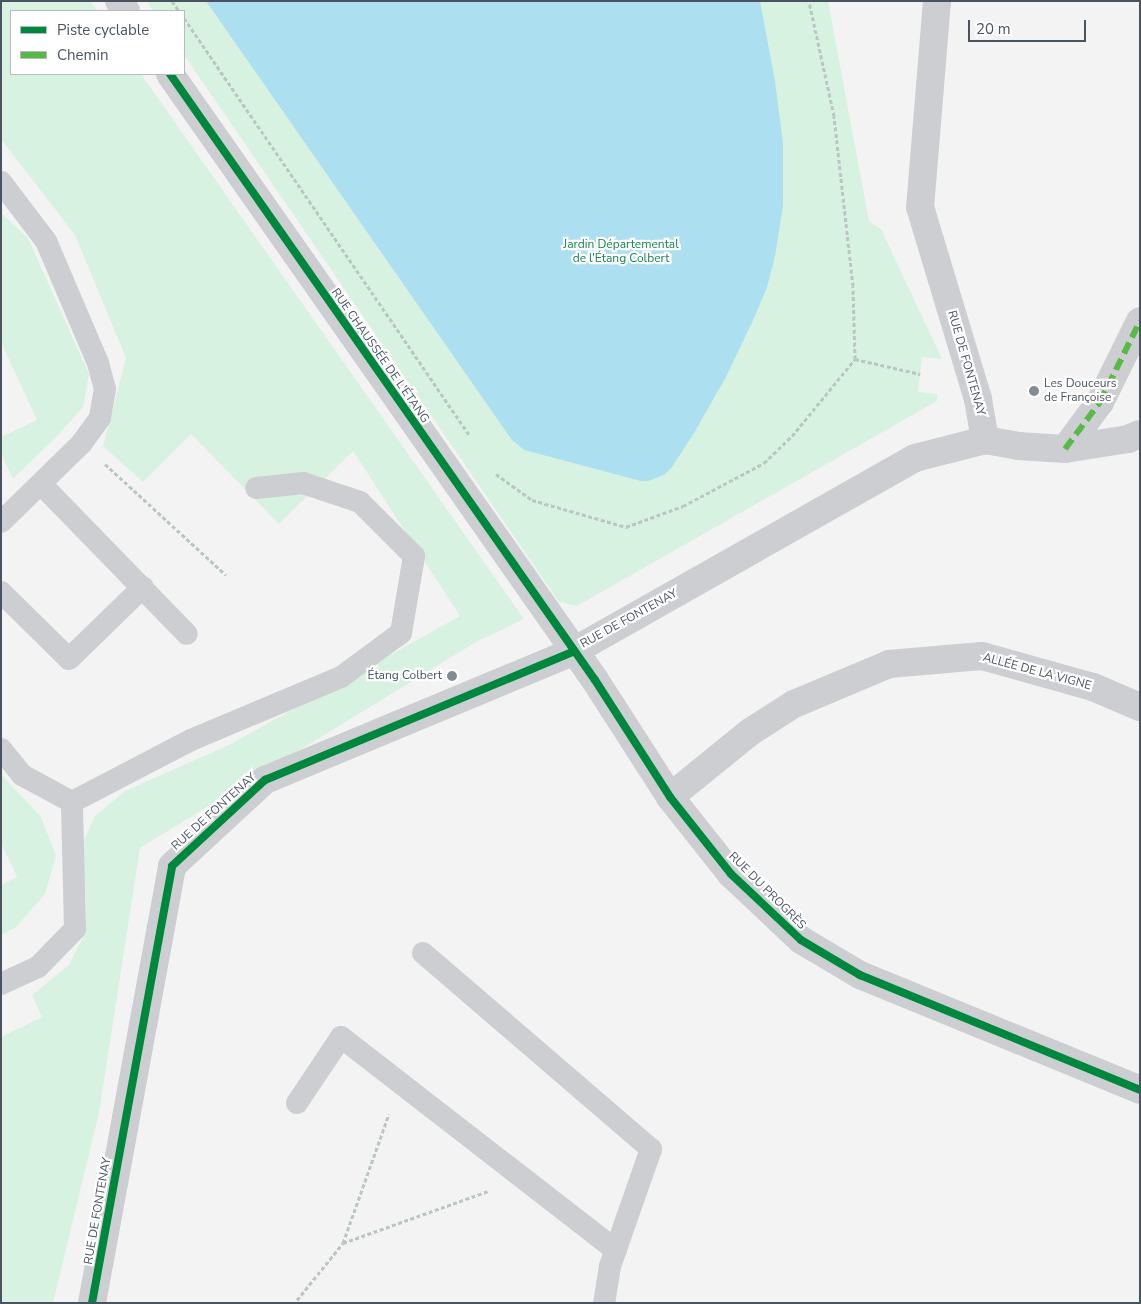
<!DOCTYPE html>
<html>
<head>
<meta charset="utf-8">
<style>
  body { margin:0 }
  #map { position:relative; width:1141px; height:1304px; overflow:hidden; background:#f3f3f3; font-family:"Nunito Sans",sans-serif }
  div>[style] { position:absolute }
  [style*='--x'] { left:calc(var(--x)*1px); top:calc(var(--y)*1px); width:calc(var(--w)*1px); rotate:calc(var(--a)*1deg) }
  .green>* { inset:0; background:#d8f2e2 }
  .water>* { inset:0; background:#acdff0 }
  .path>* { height:3px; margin-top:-1.5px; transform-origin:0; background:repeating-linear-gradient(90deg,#bac6c3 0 4px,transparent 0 6.5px) }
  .lane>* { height:22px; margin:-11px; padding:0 11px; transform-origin:11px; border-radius:11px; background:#ccced1 }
  .street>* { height:28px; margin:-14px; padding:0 14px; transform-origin:14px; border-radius:14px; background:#ccced1 }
  .quiet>* { height:6px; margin-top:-3px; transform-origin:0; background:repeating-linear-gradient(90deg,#58b947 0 12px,transparent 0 18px) }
  .cycleway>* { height:8px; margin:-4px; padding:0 4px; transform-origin:4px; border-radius:4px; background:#00873e }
  .dots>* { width:14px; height:14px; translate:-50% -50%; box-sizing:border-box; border:2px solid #fff; border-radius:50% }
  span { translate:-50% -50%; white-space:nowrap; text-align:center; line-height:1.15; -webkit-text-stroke:4.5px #fff; paint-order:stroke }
  .park-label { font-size:12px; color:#168450 }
  .street-label { font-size:12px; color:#495460 }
  .poi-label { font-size:12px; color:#495460 }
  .left { translate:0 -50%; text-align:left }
  .right { translate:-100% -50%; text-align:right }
  .frame { position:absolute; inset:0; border:2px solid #495460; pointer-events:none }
  .legend { position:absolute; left:10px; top:10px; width:175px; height:65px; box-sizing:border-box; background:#fff; border:1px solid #b6bbbf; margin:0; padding:6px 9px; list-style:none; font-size:15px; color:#495460 }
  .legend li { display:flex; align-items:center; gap:10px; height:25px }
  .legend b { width:25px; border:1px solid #b6bbbf }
  .scale { position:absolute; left:968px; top:20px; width:118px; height:22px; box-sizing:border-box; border:2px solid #495460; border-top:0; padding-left:6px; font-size:15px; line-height:18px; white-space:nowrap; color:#495460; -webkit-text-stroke:4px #fff; paint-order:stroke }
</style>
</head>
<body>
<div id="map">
  <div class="green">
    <div style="clip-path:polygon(1px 1px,90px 1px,97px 11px,11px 11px,11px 74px,141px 74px,524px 619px,476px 642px,140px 848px,99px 1113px,53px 1303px,1px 1303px,1px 1037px,42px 1017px,32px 995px,69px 965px,86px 931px,86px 899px,82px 845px,95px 816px,125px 791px,229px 745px,460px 616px,353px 451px,279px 524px,191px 434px,143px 482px,103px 446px,126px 358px,75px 235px,1px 139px)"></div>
    <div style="clip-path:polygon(147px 1px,828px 1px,869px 221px,881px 229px,942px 359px,922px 357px,920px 374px,918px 392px,937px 394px,937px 401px,577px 606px,559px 602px,184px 55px,184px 11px,153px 11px)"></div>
    <div style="clip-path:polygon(1px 213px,28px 238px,89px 374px,83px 407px,59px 434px,13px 479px,1px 453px,1px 437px,37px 420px,1px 342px)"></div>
    <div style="clip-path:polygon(1px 774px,41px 817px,56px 856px,45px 894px,15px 928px,1px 935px,1px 885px,17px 877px,1px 843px)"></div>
  </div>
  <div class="water">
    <div style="clip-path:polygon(206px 1px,760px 1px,775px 81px,783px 143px,783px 206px,775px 256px,767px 287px,755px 316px,726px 377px,694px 433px,672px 467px,664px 475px,648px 481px,641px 481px,524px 450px,512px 440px)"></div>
  </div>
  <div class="path">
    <div style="--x:172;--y:1;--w:12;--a:55"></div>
    <div style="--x:184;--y:18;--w:506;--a:55.62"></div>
    <div style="--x:855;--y:359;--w:67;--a:13"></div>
    <div style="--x:105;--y:464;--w:164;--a:42.5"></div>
    <div style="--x:496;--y:474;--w:44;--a:35.8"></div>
    <div style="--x:532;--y:500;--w:98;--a:16"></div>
    <div style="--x:626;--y:527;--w:61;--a:-20.2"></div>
    <div style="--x:683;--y:506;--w:92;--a:-28"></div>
    <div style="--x:764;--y:463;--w:39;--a:-44"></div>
    <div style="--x:792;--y:436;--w:99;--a:-50.7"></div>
    <div style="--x:855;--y:359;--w:73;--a:-91.6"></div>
    <div style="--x:853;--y:286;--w:171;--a:-96.4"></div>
    <div style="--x:834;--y:116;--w:118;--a:-102.3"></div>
    <div style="--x:343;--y:1243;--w:137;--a:-70.4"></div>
    <div style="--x:297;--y:1300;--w:73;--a:-51.1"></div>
    <div style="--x:343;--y:1243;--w:154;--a:-19.7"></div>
  </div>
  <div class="lane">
    <div style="--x:1;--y:182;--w:74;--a:52.7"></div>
    <div style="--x:46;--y:241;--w:133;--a:66.9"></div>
    <div style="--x:98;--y:363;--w:27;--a:75"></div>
    <div style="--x:105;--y:389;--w:29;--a:100"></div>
    <div style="--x:100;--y:418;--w:31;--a:126"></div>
    <div style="--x:82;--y:443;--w:113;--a:135.7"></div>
    <div style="--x:41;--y:484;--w:209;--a:45.8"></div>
    <div style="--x:1;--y:592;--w:95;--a:44.6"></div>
    <div style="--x:69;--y:659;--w:103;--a:-44.2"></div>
    <div style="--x:1;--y:749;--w:33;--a:51"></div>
    <div style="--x:22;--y:775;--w:57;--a:28.4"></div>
    <div style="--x:423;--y:953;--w:301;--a:40.7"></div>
    <div style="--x:651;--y:1149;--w:124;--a:109.3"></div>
    <div style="--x:610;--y:1266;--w:37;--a:99"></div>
    <div style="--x:1;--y:984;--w:41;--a:-24.7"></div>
    <div style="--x:38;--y:967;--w:53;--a:-45.8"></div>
    <div style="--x:75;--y:929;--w:127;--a:-91.4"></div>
    <div style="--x:72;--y:802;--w:134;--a:-27.5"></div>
    <div style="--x:191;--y:740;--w:163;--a:-22.8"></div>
    <div style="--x:341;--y:677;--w:74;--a:-36.3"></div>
    <div style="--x:401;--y:633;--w:78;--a:-80.4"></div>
    <div style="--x:414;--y:556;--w:76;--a:-135"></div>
    <div style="--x:360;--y:502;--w:60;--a:-161.6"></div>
    <div style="--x:303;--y:483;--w:47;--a:173.9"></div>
    <div style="--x:297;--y:1103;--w:79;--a:-56.3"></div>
    <div style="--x:341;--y:1037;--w:348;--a:37.8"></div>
  </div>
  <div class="street">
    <div style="--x:119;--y:1;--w:12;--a:55"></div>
    <div style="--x:937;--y:1;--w:207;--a:94.7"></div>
    <div style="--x:920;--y:207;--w:201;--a:73.2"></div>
    <div style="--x:978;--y:399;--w:42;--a:80.3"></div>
    <div style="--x:170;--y:74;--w:740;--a:54.96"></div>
    <div style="--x:595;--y:680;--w:139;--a:57.3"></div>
    <div style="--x:670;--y:797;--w:98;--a:51.6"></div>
    <div style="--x:731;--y:874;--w:96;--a:43.3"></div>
    <div style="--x:801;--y:940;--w:69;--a:30.7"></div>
    <div style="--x:860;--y:975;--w:303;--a:22.3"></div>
    <div style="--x:1065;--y:449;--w:59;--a:-53.3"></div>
    <div style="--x:1100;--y:402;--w:90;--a:-63.7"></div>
    <div style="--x:670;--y:797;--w:103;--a:-39.1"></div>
    <div style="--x:750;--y:732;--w:52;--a:-32.5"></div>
    <div style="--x:794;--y:704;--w:103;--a:-22.8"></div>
    <div style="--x:889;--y:664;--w:93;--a:-4.9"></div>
    <div style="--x:982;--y:656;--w:115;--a:15.6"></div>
    <div style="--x:1093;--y:687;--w:51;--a:23.1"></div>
    <div style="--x:92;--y:1303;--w:444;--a:-79.6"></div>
    <div style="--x:172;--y:866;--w:127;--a:-42.8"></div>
    <div style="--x:265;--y:780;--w:333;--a:-22.6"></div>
    <div style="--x:572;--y:652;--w:394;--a:-29.5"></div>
    <div style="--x:915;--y:458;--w:72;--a:-14.4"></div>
    <div style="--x:985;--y:440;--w:34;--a:10"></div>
    <div style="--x:1018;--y:446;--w:47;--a:3.7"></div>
    <div style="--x:1065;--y:449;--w:64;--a:-9"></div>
    <div style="--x:1128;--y:439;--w:13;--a:-23"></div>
  </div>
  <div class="quiet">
    <div style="--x:1065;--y:449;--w:59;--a:-53.3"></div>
    <div style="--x:1100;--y:402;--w:90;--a:-63.7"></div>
  </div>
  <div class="cycleway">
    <div style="--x:170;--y:74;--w:740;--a:54.96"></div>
    <div style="--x:595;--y:680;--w:139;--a:57.3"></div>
    <div style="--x:670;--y:797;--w:98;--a:51.6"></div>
    <div style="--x:731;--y:874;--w:96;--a:43.3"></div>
    <div style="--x:801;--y:940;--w:69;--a:30.7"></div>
    <div style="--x:860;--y:975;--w:303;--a:22.3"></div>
    <div style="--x:92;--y:1303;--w:444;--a:-79.6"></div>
    <div style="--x:172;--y:866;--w:127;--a:-42.8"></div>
    <div style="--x:265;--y:780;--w:333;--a:-22.6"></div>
  </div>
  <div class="dots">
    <div style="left:1034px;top:391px;background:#848c93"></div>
    <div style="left:452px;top:676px;background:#848c93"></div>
  </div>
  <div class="park-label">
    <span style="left:621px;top:252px">Jardin Départemental<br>de l'Étang Colbert</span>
  </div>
  <div class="street-label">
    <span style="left:380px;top:356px;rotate:55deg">RUE CHAUSSÉE DE L'ÉTANG</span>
    <span style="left:966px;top:363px;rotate:74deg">RUE DE FONTENAY</span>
    <span style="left:629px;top:619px;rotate:-29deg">RUE DE FONTENAY</span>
    <span style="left:1037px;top:672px;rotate:15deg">ALLÉE DE LA VIGNE</span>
    <span style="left:214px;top:812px;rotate:-42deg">RUE DE FONTENAY</span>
    <span style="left:767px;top:891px;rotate:45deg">RUE DU PROGRÈS</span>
    <span style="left:98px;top:1211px;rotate:-80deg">RUE DE FONTENAY</span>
  </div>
  <div class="poi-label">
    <span class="left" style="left:1044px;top:391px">Les Douceurs<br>de Françoise</span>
    <span class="right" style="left:442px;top:676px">Étang Colbert</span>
  </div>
  <div class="frame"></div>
  <ul class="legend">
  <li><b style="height:6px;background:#00873e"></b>Piste cyclable</li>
  <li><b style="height:6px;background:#58b947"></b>Chemin</li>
  </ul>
  <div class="scale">20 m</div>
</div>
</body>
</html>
